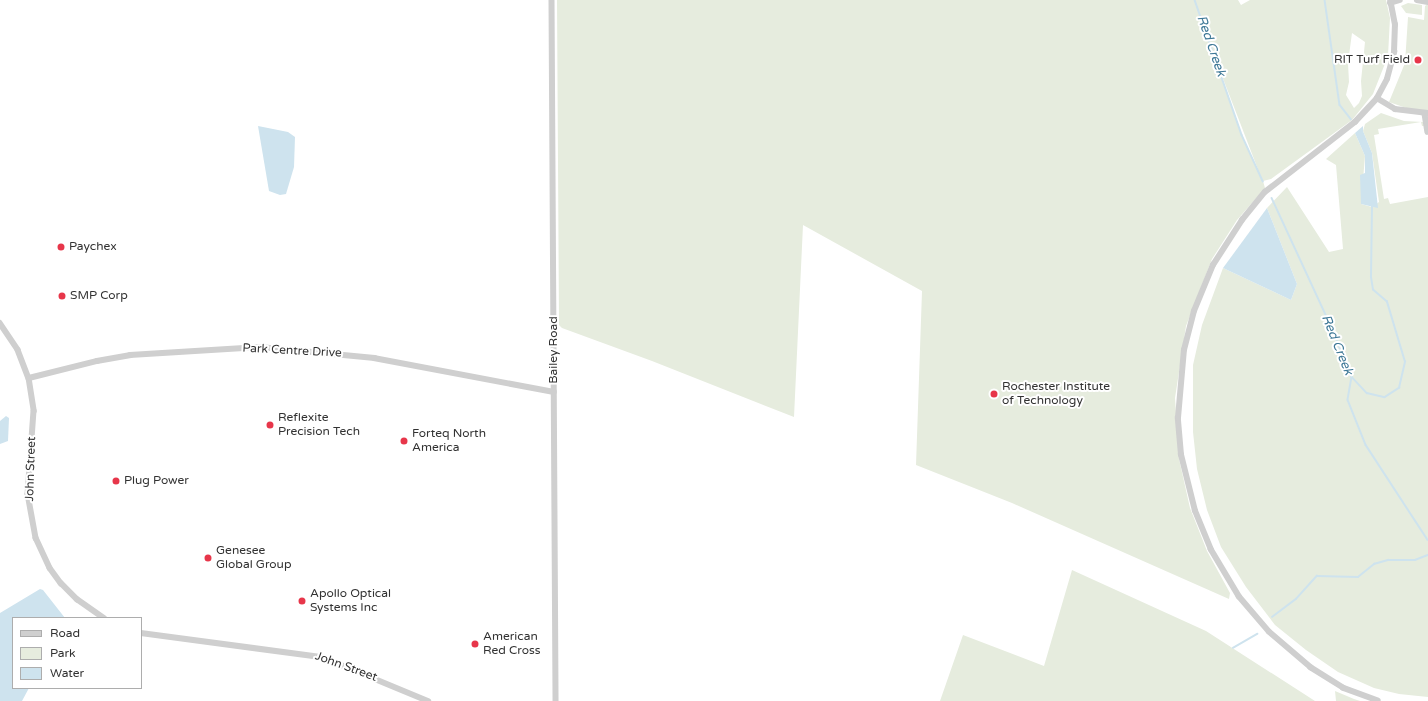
<!DOCTYPE html>
<html>
<head>
<meta charset="utf-8">
<style>
  body { margin:0 }
  #map { position:relative; width:1428px; height:701px; overflow:hidden; background:#fff; font-family:"Varela Round",sans-serif }
  div>[style] { position:absolute }
  [style*='--x'] { left:calc(var(--x)*1px); top:calc(var(--y)*1px); width:calc(var(--w)*1px); rotate:calc(var(--a)*1deg) }
  .green>* { inset:0; background:#e6ecde }
  .water>* { inset:0; background:#cee3ee }
  .stream>* { height:1.5px; margin:-0.75px; padding:0 0.75px; transform-origin:0.75px; border-radius:0.75px; background:#cee3ee }
  .minor>* { height:5.5px; margin:-2.75px; padding:0 2.75px; transform-origin:2.75px; border-radius:2.75px; background:#cfcfcf }
  .dots>* { width:11px; height:11px; translate:-50% -50%; box-sizing:border-box; border:2px solid #fff; border-radius:50% }
  span { translate:-50% -50%; white-space:nowrap; text-align:center; line-height:1.15; -webkit-text-stroke:4px #fff; paint-order:stroke }
  .poi-label { font-size:12px; color:#323232 }
  .right { translate:-100% -50%; text-align:right }
  .left { translate:0 -50%; text-align:left }
  .street-label { font-size:12px; color:#323232 }
  .water-label { font-size:13px; color:#3e7897; font-style:italic }
  .legend { position:absolute; left:12px; top:617px; width:130px; height:72px; box-sizing:border-box; background:#fff; border:1px solid #adadad; margin:0; padding:5px 7px; list-style:none; font-size:12px; color:#323232 }
  .legend li { display:flex; align-items:center; gap:8px; height:20px }
  .legend b { width:20px; border:1px solid #adadad }
</style>
</head>
<body>
<div id="map">
  <div class="green">
    <div style="clip-path:polygon(evenodd,557px 0,1238px 0,1241px 5px,1250px 0,1386px 0,1390px 18px,1388px 56px,1373px 94px,1352px 120px,1271px 179px,1263px 181px,1265px 188px,1237px 220px,1212px 259px,1186px 326px,1175px 398px,1179px 459px,1190px 508px,1207px 551px,1230px 593px,1229px 599px,1012px 503px,916px 465px,922px 291px,803px 225px,794px 417px,652px 361px,562px 328px,559px 325px,557px 0,1352px 33px,1365px 42px,1361px 81px,1362px 96px,1359px 103px,1354px 108px,1346px 95px,1349px 82px,1348px 63px,1352px 33px,557px 0,1212px 49px,1212px 50px,1259px 172px,1242px 135px,1212px 49px)"></div>
    <div style="clip-path:polygon(1408px 3px,1422px 5px,1422px 15px,1406px 13px,1401px 6px)"></div>
    <div style="clip-path:polygon(1428px 4px,1428px 110px,1412px 110px,1389px 102px,1405px 63px,1408px 17px,1424px 20px,1425px 6px)"></div>
    <div style="clip-path:polygon(1381px 113px,1404px 121px,1423px 122px,1424px 126px,1422px 126px,1421px 122px,1378px 129px,1379px 134px,1374px 135px,1384px 199px,1388px 198px,1390px 204px,1428px 197px,1428px 697px,1399px 694px,1374px 688px,1338px 672px,1306px 650px,1275px 625px,1246px 587px,1221px 547px,1207px 510px,1197px 469px,1193px 432px,1193px 365px,1202px 325px,1223px 268px,1291px 300px,1297px 284px,1267px 208px,1287px 187px,1329px 252px,1343px 249px,1336px 165px,1326px 159px,1355px 133px,1365px 156px,1361px 204px,1372px 207px,1379px 202px,1372px 153px,1363px 131px,1365px 124px)"></div>
    <div style="clip-path:polygon(1072px 570px,1206px 631px,1315px 701px,940px 701px,963px 635px,1044px 666px)"></div>
    <div style="clip-path:polygon(1335px 691px,1354px 699px,1360px 701px,1336px 701px)"></div>
  </div>
  <div class="water">
    <div style="clip-path:polygon(258px 126px,288px 132px,295px 137px,294px 167px,286px 194px,280px 195px,269px 191px)"></div>
    <div style="clip-path:polygon(1363px 126px,1363px 131px,1372px 153px,1378px 208px,1361px 204px,1360px 175px,1365px 173px,1365px 156px,1355px 133px)"></div>
    <div style="clip-path:polygon(1267px 208px,1297px 284px,1291px 300px,1223px 268px)"></div>
    <div style="clip-path:polygon(6px 416px,9px 418px,8px 441px,0 444px,0 421px)"></div>
    <div style="clip-path:polygon(40px 589px,43px 590px,65px 618px,13px 618px,13px 688px,29px 688px,22px 701px,0 701px,0 613px)"></div>
  </div>
  <div class="stream">
    <div style="--x:1195;--y:0;--w:143;--a:70.8"></div>
    <div style="--x:1242;--y:135;--w:51;--a:65.5"></div>
    <div style="--x:1325;--y:0;--w:106;--a:81.9"></div>
    <div style="--x:1340;--y:105;--w:18;--a:52"></div>
    <div style="--x:1272;--y:198;--w:143;--a:65.2"></div>
    <div style="--x:1332;--y:328;--w:53;--a:67.8"></div>
    <div style="--x:1352;--y:377;--w:23;--a:100"></div>
    <div style="--x:1348;--y:400;--w:48;--a:68.2"></div>
    <div style="--x:1366;--y:445;--w:113;--a:56.9"></div>
    <div style="--x:1352;--y:377;--w:22;--a:47"></div>
    <div style="--x:1367;--y:393;--w:18;--a:13"></div>
    <div style="--x:1385;--y:397;--w:17;--a:-33"></div>
    <div style="--x:1399;--y:388;--w:27;--a:-77"></div>
    <div style="--x:1405;--y:362;--w:63;--a:-106.7"></div>
    <div style="--x:1387;--y:302;--w:18;--a:-139"></div>
    <div style="--x:1373;--y:290;--w:13;--a:-99"></div>
    <div style="--x:1371;--y:277;--w:70;--a:-89.2"></div>
    <div style="--x:1272;--y:617;--w:30;--a:-37"></div>
    <div style="--x:1296;--y:599;--w:31;--a:-48"></div>
    <div style="--x:1317;--y:576;--w:41;--a:1.4"></div>
    <div style="--x:1358;--y:577;--w:21;--a:-39"></div>
    <div style="--x:1374;--y:564;--w:15;--a:-16"></div>
    <div style="--x:1388;--y:560;--w:27;--a:0"></div>
    <div style="--x:1415;--y:560;--w:14;--a:-21"></div>
    <div style="--x:1233;--y:648;--w:28;--a:-30"></div>
  </div>
  <div class="minor">
    <div style="--x:552;--y:0;--w:701;--a:89.67"></div>
    <div style="--x:1417;--y:0;--w:11;--a:10"></div>
    <div style="--x:1390;--y:3;--w:10;--a:-17"></div>
    <div style="--x:1377;--y:98;--w:21;--a:31"></div>
    <div style="--x:1395;--y:109;--w:33;--a:7"></div>
    <div style="--x:1425;--y:114;--w:18;--a:81"></div>
    <div style="--x:0;--y:323;--w:32;--a:56"></div>
    <div style="--x:18;--y:350;--w:30;--a:69"></div>
    <div style="--x:29;--y:378;--w:33;--a:81"></div>
    <div style="--x:34;--y:411;--w:83;--a:94.1"></div>
    <div style="--x:28;--y:494;--w:45;--a:79.7"></div>
    <div style="--x:36;--y:538;--w:33;--a:65"></div>
    <div style="--x:50;--y:568;--w:19;--a:54"></div>
    <div style="--x:61;--y:583;--w:23;--a:45"></div>
    <div style="--x:77;--y:599;--w:33;--a:35"></div>
    <div style="--x:29;--y:378;--w:70;--a:-14"></div>
    <div style="--x:97;--y:361;--w:34;--a:-10"></div>
    <div style="--x:130;--y:355;--w:130;--a:-3.5"></div>
    <div style="--x:260;--y:347;--w:115;--a:5.5"></div>
    <div style="--x:374;--y:358;--w:183;--a:10.7"></div>
    <div style="--x:141;--y:633;--w:183;--a:7.6"></div>
    <div style="--x:322;--y:657;--w:115;--a:22.5"></div>
    <div style="--x:1378;--y:701;--w:37;--a:-160"></div>
    <div style="--x:1343;--y:688;--w:38;--a:-148"></div>
    <div style="--x:1311;--y:668;--w:55;--a:-139.4"></div>
    <div style="--x:1269;--y:632;--w:46;--a:-130.6"></div>
    <div style="--x:1239;--y:597;--w:55;--a:-120.8"></div>
    <div style="--x:1211;--y:550;--w:42;--a:-112.3"></div>
    <div style="--x:1195;--y:511;--w:58;--a:-104"></div>
    <div style="--x:1181;--y:455;--w:37;--a:-95"></div>
    <div style="--x:1178;--y:418;--w:68;--a:-85"></div>
    <div style="--x:1184;--y:350;--w:40;--a:-75.6"></div>
    <div style="--x:1194;--y:311;--w:50;--a:-67.6"></div>
    <div style="--x:1213;--y:265;--w:54;--a:-57.2"></div>
    <div style="--x:1242;--y:220;--w:36;--a:-51"></div>
    <div style="--x:1265;--y:192;--w:114;--a:-37.9"></div>
    <div style="--x:1355;--y:122;--w:33;--a:-47"></div>
    <div style="--x:1377;--y:98;--w:21;--a:-62"></div>
    <div style="--x:1387;--y:79;--w:28;--a:-75"></div>
    <div style="--x:1394;--y:52;--w:27;--a:-88"></div>
    <div style="--x:1395;--y:25;--w:25;--a:-101"></div>
  </div>
  <div class="dots">
    <div style="left:1418px;top:60px;background:#e7364a"></div>
    <div style="left:61px;top:247px;background:#e7364a"></div>
    <div style="left:62px;top:296px;background:#e7364a"></div>
    <div style="left:994px;top:394px;background:#e7364a"></div>
    <div style="left:270px;top:425px;background:#e7364a"></div>
    <div style="left:404px;top:441px;background:#e7364a"></div>
    <div style="left:116px;top:481px;background:#e7364a"></div>
    <div style="left:208px;top:558px;background:#e7364a"></div>
    <div style="left:302px;top:601px;background:#e7364a"></div>
    <div style="left:475px;top:644px;background:#e7364a"></div>
  </div>
  <div class="poi-label">
    <span class="right" style="left:1410px;top:60px">RIT Turf Field</span>
    <span class="left" style="left:69px;top:247px">Paychex</span>
    <span class="left" style="left:70px;top:296px">SMP Corp</span>
    <span class="left" style="left:1002px;top:394px">Rochester Institute<br>of Technology</span>
    <span class="left" style="left:278px;top:425px">Reflexite<br>Precision Tech</span>
    <span class="left" style="left:412px;top:441px">Forteq North<br>America</span>
    <span class="left" style="left:124px;top:481px">Plug Power</span>
    <span class="left" style="left:216px;top:558px">Genesee<br>Global Group</span>
    <span class="left" style="left:310px;top:601px">Apollo Optical<br>Systems Inc</span>
    <span class="left" style="left:483px;top:644px">American<br>Red Cross</span>
  </div>
  <div class="street-label">
    <span style="left:554px;top:350px;rotate:-90deg">Bailey Road</span>
    <span style="left:292px;top:351px;rotate:3deg">Park Centre Drive</span>
    <span style="left:31px;top:469px;rotate:-88deg">John Street</span>
    <span style="left:346px;top:667px;rotate:20deg">John Street</span>
  </div>
  <div class="water-label">
    <span style="left:1211px;top:46px;rotate:71deg">Red Creek</span>
    <span style="left:1337px;top:345px;rotate:68deg">Red Creek</span>
  </div>
  <ul class="legend">
  <li><b style="height:5px;background:#cfcfcf"></b>Road</li>
  <li><b style="height:11px;background:#e6ecde"></b>Park</li>
  <li><b style="height:11px;background:#cee3ee"></b>Water</li>
  </ul>
</div>
</body>
</html>
